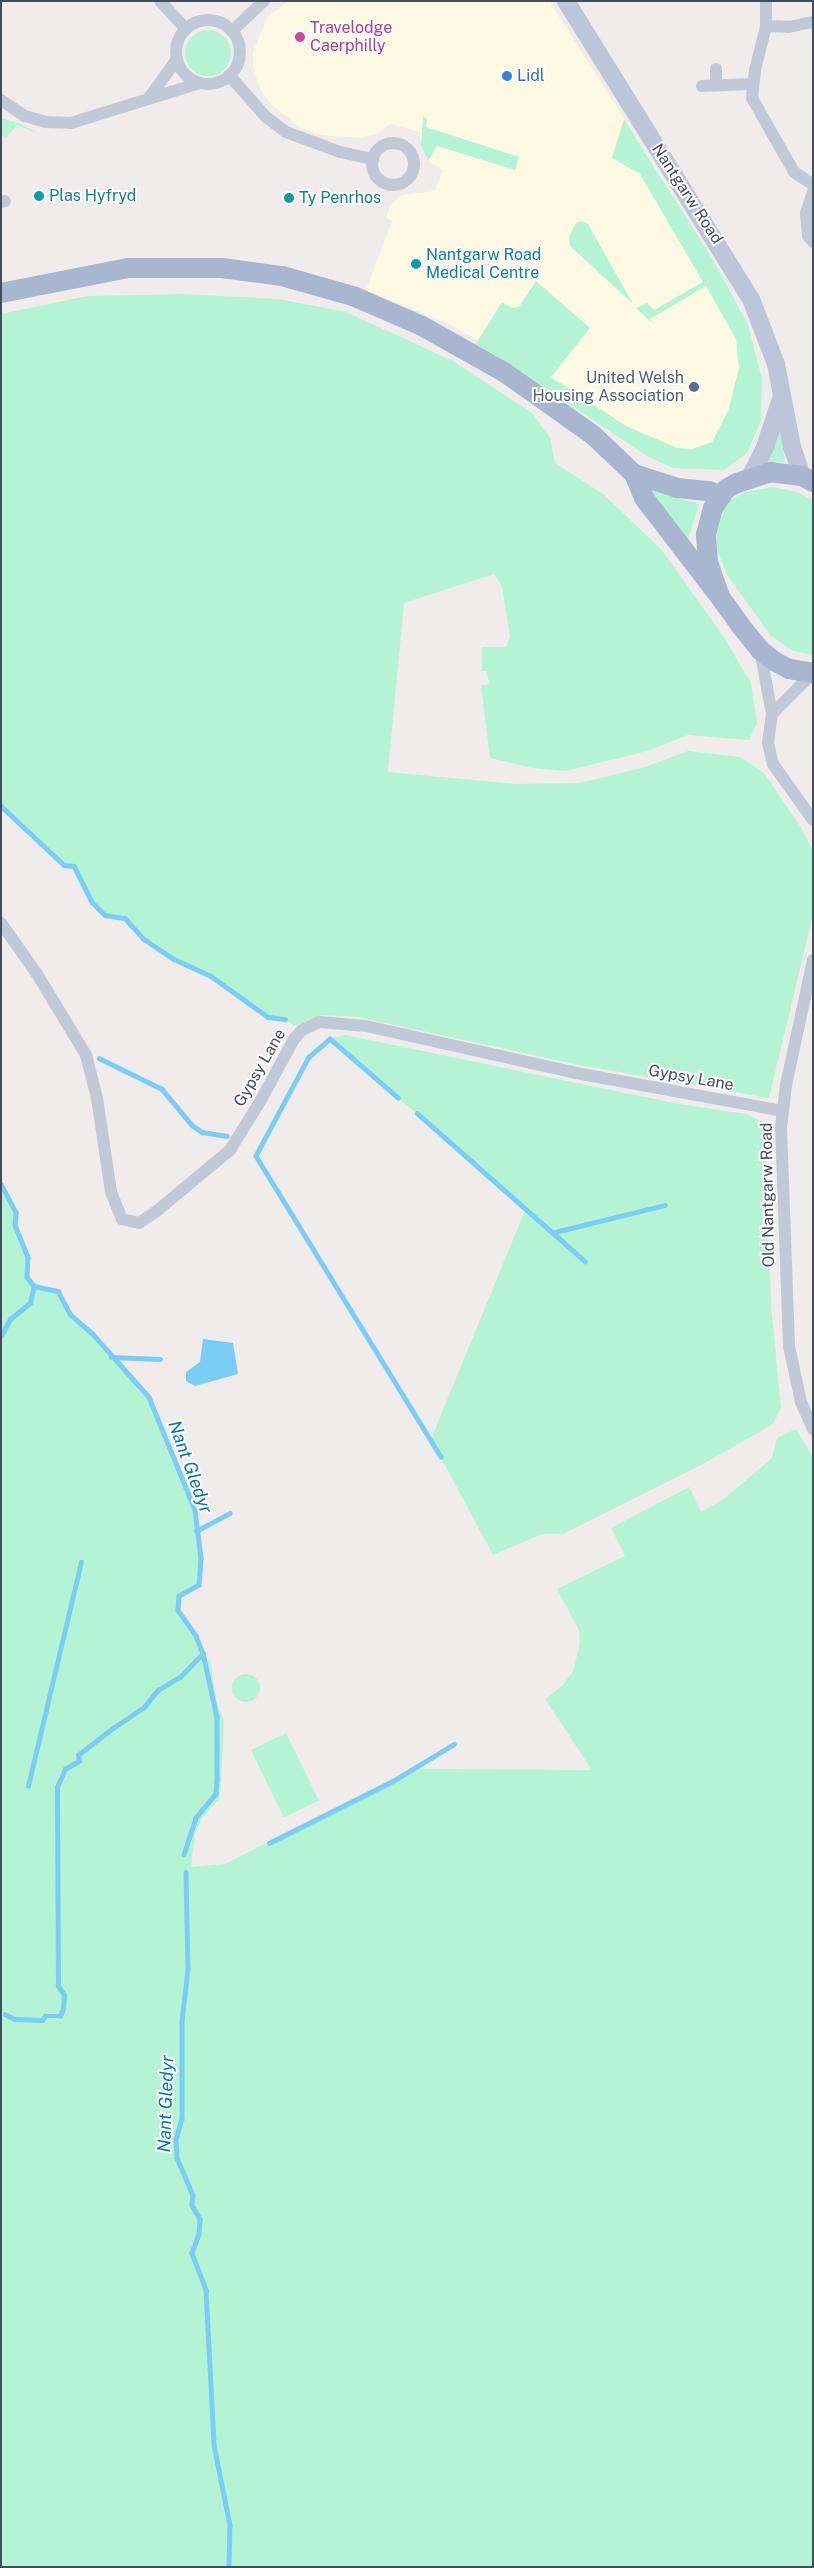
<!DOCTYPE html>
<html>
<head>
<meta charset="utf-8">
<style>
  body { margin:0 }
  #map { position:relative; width:814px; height:2568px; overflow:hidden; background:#f0ecec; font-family:"Public Sans",sans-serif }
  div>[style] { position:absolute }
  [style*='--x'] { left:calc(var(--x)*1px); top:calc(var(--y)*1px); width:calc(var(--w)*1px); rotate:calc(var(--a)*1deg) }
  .commercial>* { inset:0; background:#fef9e2 }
  .green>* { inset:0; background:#b4f4d5; transform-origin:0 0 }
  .round { border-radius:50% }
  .water>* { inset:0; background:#7ccdf6 }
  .stream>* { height:4.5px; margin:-2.25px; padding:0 2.25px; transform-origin:2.25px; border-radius:2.25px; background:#7ccdf6 }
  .minor>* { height:12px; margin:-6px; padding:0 6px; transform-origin:6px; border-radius:6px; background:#c1c9d6 }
  .minor>.ring { margin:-6px; padding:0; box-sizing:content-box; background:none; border:12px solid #c1c9d6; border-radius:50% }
  .secondary>* { height:18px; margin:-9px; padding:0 9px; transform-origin:9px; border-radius:9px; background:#bcc6d8 }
  .primary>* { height:20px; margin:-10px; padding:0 10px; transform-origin:10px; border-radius:10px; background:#a8b7cf }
  .dots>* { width:14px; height:14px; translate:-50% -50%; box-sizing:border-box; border:2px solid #fff; border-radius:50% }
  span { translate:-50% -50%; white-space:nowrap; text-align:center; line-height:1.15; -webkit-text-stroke:4px #fff; paint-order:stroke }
  .hotel-label { font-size:16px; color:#b23c85 }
  .left { translate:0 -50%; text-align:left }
  .shop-label { font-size:16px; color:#366cbe }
  .street-label { font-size:16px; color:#434d5c }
  .culture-label { font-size:16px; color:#0d838f }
  .service-label { font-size:16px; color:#4e5e75 }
  .right { translate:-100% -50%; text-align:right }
  .water-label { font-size:18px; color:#0076b2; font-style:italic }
  .frame { position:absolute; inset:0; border:2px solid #434d5c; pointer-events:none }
</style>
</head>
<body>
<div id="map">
  <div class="commercial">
    <div style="clip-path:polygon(289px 1px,549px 1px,668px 187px,746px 334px,743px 451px,662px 455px,494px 349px,447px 323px,366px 290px,392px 221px,386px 218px,390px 206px,402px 195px,435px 191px,443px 170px,428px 161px,421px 145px,420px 132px,390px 124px,379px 133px,362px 138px,321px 135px,301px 128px,272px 105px,260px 89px,253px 66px,253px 52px,268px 16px)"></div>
  </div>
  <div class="green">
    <div class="round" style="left:185px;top:30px;width:46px;height:46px"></div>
    <div style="clip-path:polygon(423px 116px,427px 119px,426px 127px,519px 157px,515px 170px,437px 146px,428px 161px,421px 145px)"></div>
    <div style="clip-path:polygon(1px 118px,18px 123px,40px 134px,17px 125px,6px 138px,1px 134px)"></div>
    <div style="clip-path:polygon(624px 119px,713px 260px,748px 325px,762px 379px,761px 420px,747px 453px,724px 470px,673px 468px,647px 456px,494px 354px,475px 345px,502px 302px,512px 308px,519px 307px,536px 281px,590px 328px,551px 377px,626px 426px,677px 448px,693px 449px,712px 442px,728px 411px,739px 368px,736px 339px,706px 286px,650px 319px,653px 324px,636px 308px,647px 303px,654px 310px,703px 282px,640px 174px,612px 158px)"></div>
    <div style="clip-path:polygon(582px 221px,588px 224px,633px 304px,570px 246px,569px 237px,576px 223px)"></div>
    <div style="clip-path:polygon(183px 294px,278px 299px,346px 312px,453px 361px,532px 413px,550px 438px,555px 463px,603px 494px,661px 549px,723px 636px,751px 683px,757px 723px,749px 740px,688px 735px,647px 751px,566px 771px,532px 768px,490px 758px,481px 685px,489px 684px,487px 671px,482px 671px,482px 647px,506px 647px,510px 637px,502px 586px,494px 574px,404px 603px,388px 772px,516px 784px,579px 783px,642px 768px,688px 751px,740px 757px,764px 773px,802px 829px,813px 852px,813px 915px,769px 1098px,579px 1065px,358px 1017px,321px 1015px,294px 1026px,285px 1019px,268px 1017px,211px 976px,174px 959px,144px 939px,125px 918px,105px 915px,92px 902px,74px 866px,64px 865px,1px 806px,1px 314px,87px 296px)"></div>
    <div style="clip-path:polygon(780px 424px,785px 462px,763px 463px)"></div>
    <div style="clip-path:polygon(773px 487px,797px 492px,813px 500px,813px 655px,793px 651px,770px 635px,726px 573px,717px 549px,717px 526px,729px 501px,745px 492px)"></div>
    <div style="clip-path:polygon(650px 490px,699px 504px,688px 540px)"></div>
    <div style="clip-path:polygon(345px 1035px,674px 1103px,746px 1114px,762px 1122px,772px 1315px,781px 1408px,773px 1424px,703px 1464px,563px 1534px,542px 1534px,493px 1555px,431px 1439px,526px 1208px,330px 1039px)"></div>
    <div style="clip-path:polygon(1px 1184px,16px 1212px,15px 1225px,28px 1258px,27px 1277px,34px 1286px,58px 1291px,70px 1314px,92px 1333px,149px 1397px,195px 1510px,201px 1558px,199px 1585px,179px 1596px,178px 1610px,196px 1636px,204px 1661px,210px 1659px,216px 1699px,224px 1722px,220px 1798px,202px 1818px,195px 1834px,191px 1867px,225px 1864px,412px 1769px,592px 1770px,545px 1699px,563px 1685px,573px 1671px,580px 1643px,579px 1630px,557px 1589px,625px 1556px,611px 1528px,689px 1487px,701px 1512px,725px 1498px,772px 1458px,777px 1438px,796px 1429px,813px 1457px,813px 2567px,1px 2567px)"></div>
    <div class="round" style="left:232px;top:1674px;width:28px;height:28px"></div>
    <div style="left:286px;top:1733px;width:75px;height:39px;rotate:64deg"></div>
  </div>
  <div class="water">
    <div style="clip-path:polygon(203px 1339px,233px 1343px,238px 1374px,195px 1386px,186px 1381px,186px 1372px,200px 1362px)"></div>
  </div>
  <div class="stream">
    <div style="--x:1;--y:806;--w:86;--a:43.1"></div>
    <div style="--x:64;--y:865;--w:10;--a:6"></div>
    <div style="--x:74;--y:866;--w:40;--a:63.4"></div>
    <div style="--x:92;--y:902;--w:18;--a:45"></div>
    <div style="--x:105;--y:915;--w:20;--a:9"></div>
    <div style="--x:125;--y:918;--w:28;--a:48"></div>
    <div style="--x:144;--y:939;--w:36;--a:34"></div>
    <div style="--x:174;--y:959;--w:41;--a:24.7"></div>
    <div style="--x:211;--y:976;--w:70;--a:35.7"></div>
    <div style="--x:268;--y:1017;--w:17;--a:7"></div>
    <div style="--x:99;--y:1058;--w:70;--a:26.2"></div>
    <div style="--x:162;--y:1089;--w:47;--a:50.2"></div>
    <div style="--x:192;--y:1125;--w:12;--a:35"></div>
    <div style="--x:202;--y:1132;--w:25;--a:9"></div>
    <div style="--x:398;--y:1098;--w:90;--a:-139.1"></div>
    <div style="--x:330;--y:1039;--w:28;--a:139"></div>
    <div style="--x:309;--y:1057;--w:112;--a:118.2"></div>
    <div style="--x:256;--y:1156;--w:353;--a:58.4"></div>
    <div style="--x:417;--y:1113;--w:224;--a:41.4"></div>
    <div style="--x:1;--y:1184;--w:32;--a:62"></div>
    <div style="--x:16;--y:1212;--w:13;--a:94"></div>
    <div style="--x:15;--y:1225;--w:35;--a:68"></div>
    <div style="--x:28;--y:1258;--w:19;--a:93"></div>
    <div style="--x:27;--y:1277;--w:11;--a:52"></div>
    <div style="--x:34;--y:1286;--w:25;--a:12"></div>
    <div style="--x:58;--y:1291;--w:26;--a:62"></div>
    <div style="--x:70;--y:1314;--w:29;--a:41"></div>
    <div style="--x:92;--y:1333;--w:86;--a:48.3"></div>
    <div style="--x:149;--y:1397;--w:122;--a:67.8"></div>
    <div style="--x:195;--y:1510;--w:48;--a:82.9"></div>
    <div style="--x:201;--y:1558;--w:27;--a:94"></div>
    <div style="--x:199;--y:1585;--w:23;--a:151"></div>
    <div style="--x:179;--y:1596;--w:14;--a:94"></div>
    <div style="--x:178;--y:1610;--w:32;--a:55"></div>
    <div style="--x:196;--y:1636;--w:18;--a:68"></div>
    <div style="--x:203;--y:1653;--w:66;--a:77.7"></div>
    <div style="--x:217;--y:1717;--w:63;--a:90"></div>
    <div style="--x:217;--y:1780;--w:14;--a:94"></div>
    <div style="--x:216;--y:1794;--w:31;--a:130"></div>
    <div style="--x:196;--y:1818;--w:38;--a:108"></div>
    <div style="--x:555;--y:1232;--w:113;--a:-13.8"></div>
    <div style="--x:1;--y:1336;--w:19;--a:-62"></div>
    <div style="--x:10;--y:1319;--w:26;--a:-39"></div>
    <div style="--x:30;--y:1303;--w:17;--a:-77"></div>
    <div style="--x:111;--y:1357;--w:49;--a:2.3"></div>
    <div style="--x:196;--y:1531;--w:38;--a:-28"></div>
    <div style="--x:28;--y:1786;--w:230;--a:-76.7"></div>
    <div style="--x:269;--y:1843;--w:139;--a:-26.6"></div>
    <div style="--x:393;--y:1781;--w:71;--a:-31.2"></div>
    <div style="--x:186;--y:1872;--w:97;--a:88.8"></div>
    <div style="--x:188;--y:1969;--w:53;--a:96.5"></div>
    <div style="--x:182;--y:2022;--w:97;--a:90"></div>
    <div style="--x:182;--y:2119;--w:21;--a:107"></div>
    <div style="--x:176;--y:2139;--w:19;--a:87"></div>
    <div style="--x:177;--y:2158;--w:40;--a:66.6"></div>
    <div style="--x:193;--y:2195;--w:10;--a:96"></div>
    <div style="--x:192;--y:2205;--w:16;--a:60"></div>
    <div style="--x:200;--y:2219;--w:15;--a:94"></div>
    <div style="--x:199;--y:2234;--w:20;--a:110"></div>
    <div style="--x:192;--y:2253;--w:40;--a:69"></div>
    <div style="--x:206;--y:2290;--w:155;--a:87"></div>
    <div style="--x:214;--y:2445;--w:82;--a:78.7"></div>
    <div style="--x:230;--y:2525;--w:42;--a:91.4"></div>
    <div style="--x:5;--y:2014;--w:11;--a:27"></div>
    <div style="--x:15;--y:2019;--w:27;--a:2"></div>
    <div style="--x:42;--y:2020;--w:5;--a:-53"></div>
    <div style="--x:45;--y:2016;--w:15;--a:0"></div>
    <div style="--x:60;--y:2016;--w:8;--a:-67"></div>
    <div style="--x:63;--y:2009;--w:14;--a:-86"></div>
    <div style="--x:64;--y:1995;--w:11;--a:-124"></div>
    <div style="--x:58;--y:1986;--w:199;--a:-90.3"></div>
    <div style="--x:57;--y:1787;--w:20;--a:-66"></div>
    <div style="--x:65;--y:1769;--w:16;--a:-30"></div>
    <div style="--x:79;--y:1761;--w:6;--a:-99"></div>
    <div style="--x:78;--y:1755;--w:44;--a:-37.6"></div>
    <div style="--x:113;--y:1728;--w:37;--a:-34"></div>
    <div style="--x:144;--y:1707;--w:22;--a:-51"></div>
    <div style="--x:158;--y:1690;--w:26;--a:-31"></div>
    <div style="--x:180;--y:1677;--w:33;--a:-46"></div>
  </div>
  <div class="minor">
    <div style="--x:160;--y:1;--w:38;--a:47"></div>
    <div style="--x:766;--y:1;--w:25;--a:90"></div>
    <div style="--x:766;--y:26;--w:45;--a:104"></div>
    <div style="--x:755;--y:70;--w:28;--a:96"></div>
    <div style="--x:752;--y:98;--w:85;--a:60.4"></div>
    <div style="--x:794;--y:172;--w:23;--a:34"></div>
    <div class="ring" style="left:176px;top:20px;width:52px;height:52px"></div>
    <div style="--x:766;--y:26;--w:23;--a:2"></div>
    <div style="--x:789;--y:27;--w:25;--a:-12"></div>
    <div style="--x:232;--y:31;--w:44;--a:-43.2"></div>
    <div style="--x:229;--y:75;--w:56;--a:48.6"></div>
    <div style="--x:266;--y:117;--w:25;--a:37"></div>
    <div style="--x:286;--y:132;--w:58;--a:20.3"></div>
    <div style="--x:340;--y:152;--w:34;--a:12"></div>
    <div style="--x:716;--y:84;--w:15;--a:-90"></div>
    <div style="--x:702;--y:86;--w:51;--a:-2.2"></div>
    <div style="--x:149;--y:98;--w:48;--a:-54.3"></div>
    <div style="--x:1;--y:100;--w:29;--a:34"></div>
    <div style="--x:25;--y:116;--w:22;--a:16"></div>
    <div style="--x:46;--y:122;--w:25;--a:2"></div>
    <div style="--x:71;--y:123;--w:135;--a:-17.2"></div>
    <div class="ring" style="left:372px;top:143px;width:30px;height:30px"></div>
    <div style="--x:813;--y:192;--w:22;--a:108"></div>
    <div style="--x:806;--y:213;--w:23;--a:85"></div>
    <div style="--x:808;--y:236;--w:8;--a:50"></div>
    <div style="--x:1;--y:202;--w:4;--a:-14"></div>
    <div style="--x:760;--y:650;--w:65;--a:79.4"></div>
    <div style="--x:772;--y:714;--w:29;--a:98"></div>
    <div style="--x:768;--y:743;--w:22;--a:77"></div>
    <div style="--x:773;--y:764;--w:69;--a:54.5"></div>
    <div style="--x:772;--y:714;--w:58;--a:-45"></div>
    <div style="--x:1;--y:923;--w:62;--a:54.8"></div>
    <div style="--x:37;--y:974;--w:95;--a:58.8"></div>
    <div style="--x:86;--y:1055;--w:44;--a:75.7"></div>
    <div style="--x:97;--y:1098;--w:95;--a:81.5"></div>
    <div style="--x:111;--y:1192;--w:29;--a:68"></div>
    <div style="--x:122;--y:1219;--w:17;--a:13"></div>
    <div style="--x:139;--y:1223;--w:23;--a:-34"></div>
    <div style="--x:158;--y:1210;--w:94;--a:-39.8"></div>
    <div style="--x:230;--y:1150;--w:59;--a:-58.2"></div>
    <div style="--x:261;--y:1100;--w:69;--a:-61.6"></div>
    <div style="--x:294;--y:1039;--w:12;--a:-48"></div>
    <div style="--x:302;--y:1030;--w:19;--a:-25"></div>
    <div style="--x:319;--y:1022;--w:47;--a:4.9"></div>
    <div style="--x:366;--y:1026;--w:215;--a:12.6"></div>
    <div style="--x:576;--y:1073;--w:210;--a:10.4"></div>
    <div style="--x:813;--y:960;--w:128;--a:102.2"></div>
    <div style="--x:786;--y:1085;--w:42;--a:96.8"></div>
    <div style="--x:781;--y:1127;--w:219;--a:87.9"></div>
    <div style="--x:789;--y:1346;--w:57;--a:77.9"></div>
    <div style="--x:801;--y:1402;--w:30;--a:66"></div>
  </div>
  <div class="secondary">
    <div style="--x:566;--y:1;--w:351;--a:58.2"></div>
    <div style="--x:751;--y:299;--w:70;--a:69"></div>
    <div style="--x:776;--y:364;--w:85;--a:79.1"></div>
    <div style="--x:792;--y:447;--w:31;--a:71"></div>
    <div style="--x:750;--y:477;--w:34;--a:-63"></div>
    <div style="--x:765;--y:447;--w:51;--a:-71.6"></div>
  </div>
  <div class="primary">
    <div style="--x:1;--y:293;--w:129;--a:-11.1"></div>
    <div style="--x:128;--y:268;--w:94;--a:0"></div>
    <div style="--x:222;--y:268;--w:61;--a:7.6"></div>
    <div style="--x:282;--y:276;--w:74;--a:15.7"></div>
    <div style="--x:353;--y:296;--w:75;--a:23.5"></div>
    <div style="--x:422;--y:326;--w:94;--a:29.3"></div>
    <div style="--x:504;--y:372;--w:109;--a:35.3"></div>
    <div style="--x:593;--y:435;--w:57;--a:43.6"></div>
    <div style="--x:634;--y:474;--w:26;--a:67"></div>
    <div style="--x:644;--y:498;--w:125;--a:52.5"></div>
    <div style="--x:634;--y:474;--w:46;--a:17.7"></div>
    <div style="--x:678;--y:488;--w:31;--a:6"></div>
    <div style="--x:709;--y:491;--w:13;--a:23"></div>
    <div style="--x:813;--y:482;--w:13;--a:-151"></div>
    <div style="--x:802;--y:476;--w:31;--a:-173"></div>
    <div style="--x:771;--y:472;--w:36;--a:162"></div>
    <div style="--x:737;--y:483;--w:13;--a:151"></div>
    <div style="--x:726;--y:489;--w:23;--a:124"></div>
    <div style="--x:713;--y:508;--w:28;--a:105"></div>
    <div style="--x:706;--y:535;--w:27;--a:86"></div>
    <div style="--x:708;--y:562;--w:37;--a:71"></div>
    <div style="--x:720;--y:597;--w:34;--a:54"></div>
    <div style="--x:740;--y:625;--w:32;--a:51"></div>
    <div style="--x:760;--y:650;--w:18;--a:38"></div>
    <div style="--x:774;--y:661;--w:17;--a:28"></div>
    <div style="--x:789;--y:669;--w:24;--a:9"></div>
  </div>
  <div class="dots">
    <div style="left:300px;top:37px;background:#d1479c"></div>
    <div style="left:507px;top:76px;background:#3f7fe0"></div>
    <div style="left:39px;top:196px;background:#0f9aa8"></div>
    <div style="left:289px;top:198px;background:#0f9aa8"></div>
    <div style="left:416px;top:264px;background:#0f9aa8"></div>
    <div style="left:694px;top:387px;background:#5c6f8a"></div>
  </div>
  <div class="hotel-label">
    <span class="left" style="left:310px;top:37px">Travelodge<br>Caerphilly</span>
  </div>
  <div class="shop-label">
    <span class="left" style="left:517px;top:76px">Lidl</span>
  </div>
  <div class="street-label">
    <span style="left:687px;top:194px;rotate:57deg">Nantgarw Road</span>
    <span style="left:260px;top:1068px;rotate:-60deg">Gypsy Lane</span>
    <span style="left:691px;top:1078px;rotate:10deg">Gypsy Lane</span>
    <span style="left:768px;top:1195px;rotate:-91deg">Old Nantgarw Road</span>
  </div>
  <div class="culture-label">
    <span class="left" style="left:49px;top:196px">Plas Hyfryd</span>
    <span class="left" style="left:299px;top:198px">Ty Penrhos</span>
    <span class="left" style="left:426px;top:264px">Nantgarw Road<br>Medical Centre</span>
  </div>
  <div class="service-label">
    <span class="right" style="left:684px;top:387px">United Welsh<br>Housing Association</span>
  </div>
  <div class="water-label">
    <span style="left:190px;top:1467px;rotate:70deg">Nant Gledyr</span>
    <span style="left:166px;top:2104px;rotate:-88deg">Nant Gledyr</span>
  </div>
  <div class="frame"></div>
</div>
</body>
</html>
